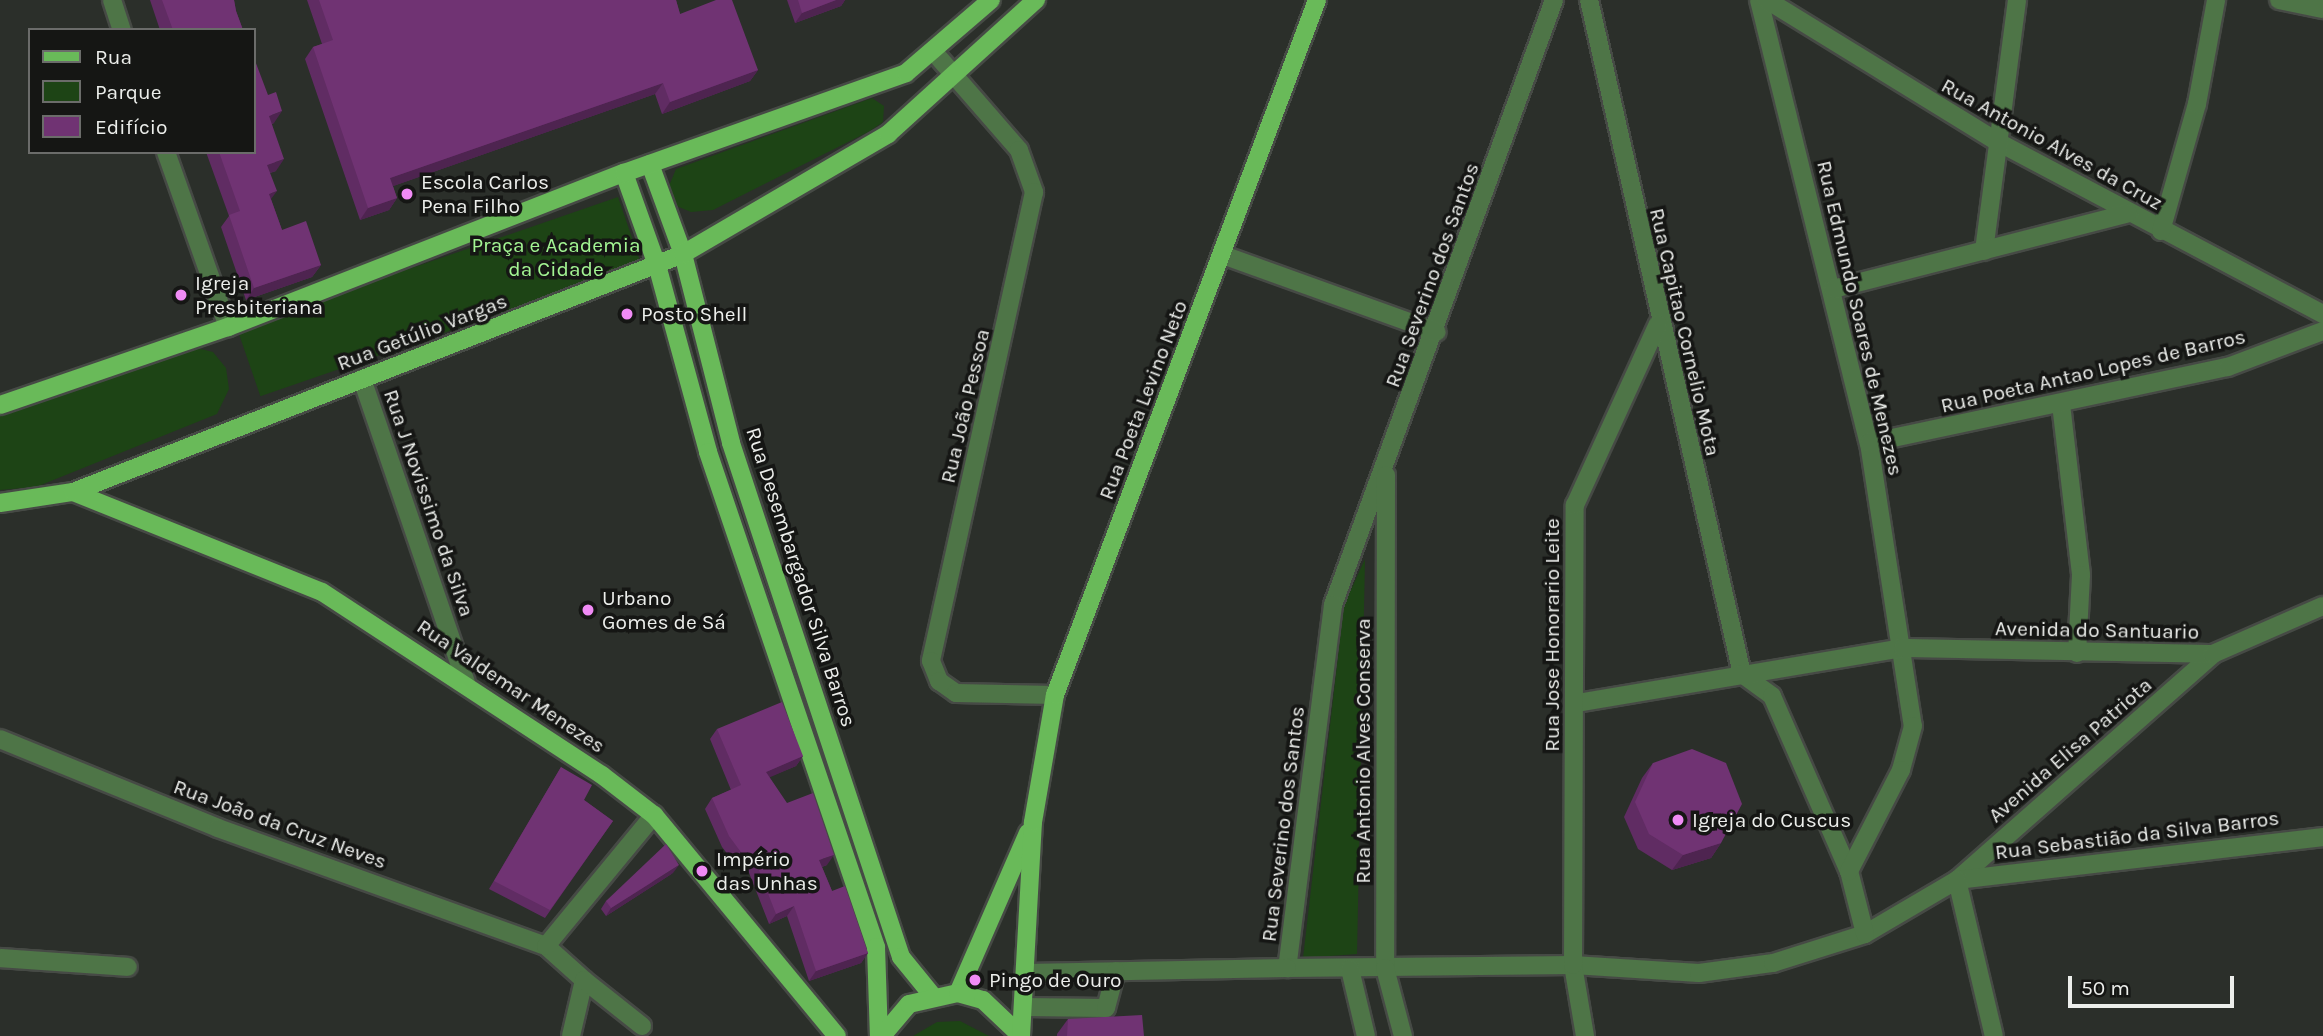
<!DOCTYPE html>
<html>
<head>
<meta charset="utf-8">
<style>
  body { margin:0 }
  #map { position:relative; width:2323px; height:1036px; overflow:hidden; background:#2b2f2a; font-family:Karla,sans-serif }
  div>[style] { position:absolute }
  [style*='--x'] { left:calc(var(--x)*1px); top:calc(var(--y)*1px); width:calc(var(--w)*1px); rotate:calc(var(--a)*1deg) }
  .green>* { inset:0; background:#1d4415; transform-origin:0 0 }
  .roads { filter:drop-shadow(2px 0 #464a45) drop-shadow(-2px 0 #464a45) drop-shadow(0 2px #464a45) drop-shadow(0 -2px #464a45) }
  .minor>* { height:18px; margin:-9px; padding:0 9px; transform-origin:9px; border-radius:9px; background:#4e7547 }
  .major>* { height:18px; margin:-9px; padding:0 9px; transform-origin:9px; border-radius:9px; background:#69ba59 }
  .wall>* { inset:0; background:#602c63 }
  .shaded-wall>* { inset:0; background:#4e2450 }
  .building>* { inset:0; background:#703373 }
  .dots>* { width:19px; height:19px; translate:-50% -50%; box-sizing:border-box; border:4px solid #151614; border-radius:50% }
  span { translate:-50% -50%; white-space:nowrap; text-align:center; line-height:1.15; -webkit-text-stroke:7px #151614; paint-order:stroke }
  .street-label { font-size:21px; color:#eceeeb }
  .poi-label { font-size:21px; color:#eceeeb }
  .left { translate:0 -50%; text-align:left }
  .park-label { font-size:21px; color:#a3f593 }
  .legend { position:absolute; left:28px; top:28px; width:228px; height:126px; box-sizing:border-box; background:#151614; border:2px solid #6b6c6a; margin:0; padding:9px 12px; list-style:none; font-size:21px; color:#eceeeb }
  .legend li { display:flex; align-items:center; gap:14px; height:35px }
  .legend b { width:35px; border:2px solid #6b6c6a }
  .scale { position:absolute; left:2068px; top:976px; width:166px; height:32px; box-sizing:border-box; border:4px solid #eceeeb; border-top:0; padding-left:9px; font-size:21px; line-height:24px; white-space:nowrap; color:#eceeeb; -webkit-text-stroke:5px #151614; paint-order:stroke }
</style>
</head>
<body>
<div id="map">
  <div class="green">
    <div style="clip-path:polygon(872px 98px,884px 106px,883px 122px,870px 131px,713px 210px,691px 212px,674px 205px,669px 186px,676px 169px)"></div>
    <div style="left:618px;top:197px;width:72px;height:403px;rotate:71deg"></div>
    <div style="clip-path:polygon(197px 348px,213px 352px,226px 368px,229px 389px,217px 414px,36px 487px,0 490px,0 414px)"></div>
    <div style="clip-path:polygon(1365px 559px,1357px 954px,1303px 958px,1344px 605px)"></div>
    <div style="clip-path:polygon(960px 1021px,989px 1036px,913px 1036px,937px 1022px)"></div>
  </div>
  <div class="roads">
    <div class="minor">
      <div style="--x:112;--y:0;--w:32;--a:72"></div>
      <div style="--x:1554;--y:0;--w:644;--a:110.07"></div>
      <div style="--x:1333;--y:605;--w:366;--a:97.2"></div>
      <div style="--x:1287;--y:968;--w:286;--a:-0.6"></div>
      <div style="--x:1573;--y:965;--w:126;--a:3.6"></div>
      <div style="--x:1699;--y:973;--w:75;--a:-7.7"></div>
      <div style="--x:1773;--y:963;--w:96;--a:-17.5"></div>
      <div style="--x:1865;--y:934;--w:107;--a:-30.4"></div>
      <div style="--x:1957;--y:880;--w:341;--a:-41.4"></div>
      <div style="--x:1589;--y:0;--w:691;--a:77.21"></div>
      <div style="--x:1742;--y:674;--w:37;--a:36"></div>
      <div style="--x:1772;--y:696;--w:191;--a:66.3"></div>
      <div style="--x:1849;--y:871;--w:65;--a:75.7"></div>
      <div style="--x:1759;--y:0;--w:456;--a:76.1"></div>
      <div style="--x:1869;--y:443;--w:286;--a:81.2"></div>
      <div style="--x:1913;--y:726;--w:46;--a:105.3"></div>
      <div style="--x:1901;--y:770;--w:114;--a:117.2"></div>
      <div style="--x:1767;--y:0;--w:271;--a:31.6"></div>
      <div style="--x:1998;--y:142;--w:368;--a:27.9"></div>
      <div style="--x:2279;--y:0;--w:45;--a:11.6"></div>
      <div style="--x:933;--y:51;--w:131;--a:49"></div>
      <div style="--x:1019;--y:150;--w:45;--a:70.3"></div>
      <div style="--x:1034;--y:192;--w:480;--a:102.4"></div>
      <div style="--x:931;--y:661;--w:22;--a:68"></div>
      <div style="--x:939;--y:681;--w:21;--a:35"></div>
      <div style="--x:956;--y:693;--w:99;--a:1.2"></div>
      <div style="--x:166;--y:152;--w:186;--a:70.5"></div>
      <div style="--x:2161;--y:231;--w:132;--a:-74.2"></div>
      <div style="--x:2197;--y:104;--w:106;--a:-79.6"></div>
      <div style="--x:1984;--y:251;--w:253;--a:-82.5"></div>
      <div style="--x:1223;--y:255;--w:227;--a:19.8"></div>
      <div style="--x:1833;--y:289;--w:305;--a:-14.4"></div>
      <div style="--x:362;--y:379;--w:320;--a:71.1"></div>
      <div style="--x:2061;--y:404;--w:172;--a:83.3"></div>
      <div style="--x:2081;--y:575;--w:78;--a:92.9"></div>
      <div style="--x:1869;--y:443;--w:367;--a:-12"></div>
      <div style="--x:2228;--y:367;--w:102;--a:-20.8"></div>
      <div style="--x:1386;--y:475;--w:493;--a:90.1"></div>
      <div style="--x:1385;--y:968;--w:70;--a:75.2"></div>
      <div style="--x:1577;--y:703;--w:331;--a:-9.6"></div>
      <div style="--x:1903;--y:648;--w:310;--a:1.1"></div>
      <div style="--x:2213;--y:654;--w:120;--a:-23.6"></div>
      <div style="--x:0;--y:739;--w:235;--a:22.2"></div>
      <div style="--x:218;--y:828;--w:349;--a:19.8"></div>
      <div style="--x:546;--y:946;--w:51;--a:41.8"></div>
      <div style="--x:584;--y:980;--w:57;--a:103.1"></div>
      <div style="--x:1957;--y:880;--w:369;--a:-6.7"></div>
      <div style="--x:1957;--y:880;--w:160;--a:76.7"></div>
      <div style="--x:546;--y:946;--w:170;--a:-50.5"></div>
      <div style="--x:0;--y:958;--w:128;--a:4"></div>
      <div style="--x:1350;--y:969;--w:69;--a:76.6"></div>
      <div style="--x:1026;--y:973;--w:261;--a:-1.1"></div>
      <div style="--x:584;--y:980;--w:74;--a:38.4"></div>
      <div style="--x:1024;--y:1007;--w:82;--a:0.7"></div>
      <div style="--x:1106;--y:1008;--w:38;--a:-75"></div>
      <div style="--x:1585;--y:1036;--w:72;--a:-99.6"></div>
      <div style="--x:1573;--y:965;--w:460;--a:-89.8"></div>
      <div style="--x:1575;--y:505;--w:199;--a:-65.4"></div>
    </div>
    <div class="major">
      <div style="--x:650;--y:164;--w:96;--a:69.9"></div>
      <div style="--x:683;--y:254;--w:195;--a:75.7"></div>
      <div style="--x:731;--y:443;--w:541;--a:71.7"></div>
      <div style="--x:901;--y:957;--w:49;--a:50.8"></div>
      <div style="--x:624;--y:173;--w:98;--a:70.3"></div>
      <div style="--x:657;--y:265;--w:194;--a:74.7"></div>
      <div style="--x:708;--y:452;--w:523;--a:71.25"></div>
      <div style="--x:876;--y:947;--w:89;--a:88.1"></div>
      <div style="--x:0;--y:405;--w:241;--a:-18.9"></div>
      <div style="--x:228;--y:327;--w:425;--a:-21.3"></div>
      <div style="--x:624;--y:173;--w:299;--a:-19.5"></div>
      <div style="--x:906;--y:73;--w:112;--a:-40.7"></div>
      <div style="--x:73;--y:492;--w:268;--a:21.9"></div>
      <div style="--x:322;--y:592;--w:334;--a:33.2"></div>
      <div style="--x:602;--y:775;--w:66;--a:37.6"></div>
      <div style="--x:654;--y:815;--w:287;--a:50.4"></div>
      <div style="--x:0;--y:503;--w:74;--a:-8.6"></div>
      <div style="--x:73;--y:492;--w:655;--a:-21.31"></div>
      <div style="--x:683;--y:254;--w:238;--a:-30.3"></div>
      <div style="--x:888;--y:134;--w:200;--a:-42.2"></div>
      <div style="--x:958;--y:993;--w:175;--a:-66.4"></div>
      <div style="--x:882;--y:1036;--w:42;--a:-49.8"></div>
      <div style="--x:909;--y:1004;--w:50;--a:-12.7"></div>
      <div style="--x:958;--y:993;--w:26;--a:16"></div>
      <div style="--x:983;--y:1000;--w:52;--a:43.5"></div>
      <div style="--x:1021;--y:1036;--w:214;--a:-86.8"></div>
      <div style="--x:1033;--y:822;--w:129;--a:-80.2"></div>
      <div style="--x:1055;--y:695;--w:743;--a:-69.34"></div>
    </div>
  </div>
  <div class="wall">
    <div style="clip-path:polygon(150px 0,234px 0,236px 11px,243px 30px,160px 30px)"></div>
    <div style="clip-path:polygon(307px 0,676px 0,680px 14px,758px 70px,750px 81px,662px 114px,655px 94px,393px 186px,397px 198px,389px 210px,360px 220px,305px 59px,313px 47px,322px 44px)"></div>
    <div style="clip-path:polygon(787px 0,845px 0,841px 6px,795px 23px)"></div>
    <div style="clip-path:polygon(254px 58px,274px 123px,272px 124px,276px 171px,270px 173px,271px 199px,282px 230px,321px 265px,312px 277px,246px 300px,221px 227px,229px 216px,206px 152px,254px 152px)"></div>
    <div style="clip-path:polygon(717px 729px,803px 756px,796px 766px,769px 777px,827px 865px,822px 867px,832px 891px,868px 953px,861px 963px,809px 981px,787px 916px,769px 924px,746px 865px,739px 869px,722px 847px,705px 809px,712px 798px,731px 790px,710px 739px)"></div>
    <div style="clip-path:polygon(1653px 763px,1721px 843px,1711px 858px,1672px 870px,1638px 849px,1624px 817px,1642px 778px)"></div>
    <div style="clip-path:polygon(561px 767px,584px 800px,613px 821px,545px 918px,489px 889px)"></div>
    <div style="clip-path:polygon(673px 873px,606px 916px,601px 909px,606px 901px)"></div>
    <div style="clip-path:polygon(1068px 1019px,1144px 1036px,1057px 1036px,1057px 1034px)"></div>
  </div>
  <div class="shaded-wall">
    <div style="clip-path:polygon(836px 0,845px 0,841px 6px,795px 23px,802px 13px)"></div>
    <div style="clip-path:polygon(758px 70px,750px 81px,662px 114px,670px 102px)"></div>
    <div style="clip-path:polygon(663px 83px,655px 94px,382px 190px,390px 178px)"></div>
    <div style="clip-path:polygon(282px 111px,274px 123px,261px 128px,269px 116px)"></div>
    <div style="clip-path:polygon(284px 159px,276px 171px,259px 176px,267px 165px)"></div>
    <div style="clip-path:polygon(277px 191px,268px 203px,269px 194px)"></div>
    <div style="clip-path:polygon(397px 198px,389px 210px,360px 220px,368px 208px)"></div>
    <div style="clip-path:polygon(321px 265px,312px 277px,246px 300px,254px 288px)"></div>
    <div style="clip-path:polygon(803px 756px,796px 766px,759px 782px,766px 772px)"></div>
    <div style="clip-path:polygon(1721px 843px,1711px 858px,1672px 870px,1683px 855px)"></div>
    <div style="clip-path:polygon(753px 855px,746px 865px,739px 869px,746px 859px)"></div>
    <div style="clip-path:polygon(834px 855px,827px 865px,812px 870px,819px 860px)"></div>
    <div style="clip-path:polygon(679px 865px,673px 873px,606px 916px,611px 908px)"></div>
    <div style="clip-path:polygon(794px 906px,787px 916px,769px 924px,776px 914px)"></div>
    <div style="clip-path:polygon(868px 953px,861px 963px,809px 981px,816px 971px)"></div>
  </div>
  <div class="building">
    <div style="clip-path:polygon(162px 0,234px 0,236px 11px,243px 30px,173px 30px)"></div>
    <div style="clip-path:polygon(319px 0,676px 0,680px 14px,716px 0,732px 0,758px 70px,670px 102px,663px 83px,390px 178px,397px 198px,368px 208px,313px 47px,333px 40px)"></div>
    <div style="clip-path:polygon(798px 0,836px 0,802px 13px)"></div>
    <div style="clip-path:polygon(254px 58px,268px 95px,276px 92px,282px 111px,269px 116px,284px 159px,267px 165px,277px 191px,269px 194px,282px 230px,306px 221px,321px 265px,254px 288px,229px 215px,240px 211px,219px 152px,254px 152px)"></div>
    <div style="clip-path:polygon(782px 702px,803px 756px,766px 772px,787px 803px,813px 793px,834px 855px,819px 860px,832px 891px,845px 886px,868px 953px,816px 971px,794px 906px,776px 914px,753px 855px,746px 859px,729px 836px,712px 798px,741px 785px,717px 729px)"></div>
    <div style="clip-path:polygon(1692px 749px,1726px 763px,1742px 804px,1721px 843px,1683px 855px,1649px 834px,1635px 802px,1653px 763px)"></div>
    <div style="clip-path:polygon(561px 767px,592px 785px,584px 800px,613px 821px,550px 910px,494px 881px)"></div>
    <div style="clip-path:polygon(666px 844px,679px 865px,611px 908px,606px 901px)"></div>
    <div style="clip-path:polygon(1142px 1015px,1144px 1036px,1067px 1036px,1068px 1019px)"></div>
  </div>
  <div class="dots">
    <div style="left:407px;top:194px;background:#f08bf5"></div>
    <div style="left:181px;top:295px;background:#f08bf5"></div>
    <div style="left:627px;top:314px;background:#f08bf5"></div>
    <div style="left:588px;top:610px;background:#f08bf5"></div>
    <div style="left:1678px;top:820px;background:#f08bf5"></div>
    <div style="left:702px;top:871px;background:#f08bf5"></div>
    <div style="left:975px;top:980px;background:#f08bf5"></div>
  </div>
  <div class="street-label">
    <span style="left:2052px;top:144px;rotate:29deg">Rua Antonio Alves da Cruz</span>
    <span style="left:1432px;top:275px;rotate:-70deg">Rua Severino dos Santos</span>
    <span style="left:1860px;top:318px;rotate:77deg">Rua Edmundo Soares de Menezes</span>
    <span style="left:422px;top:332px;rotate:-21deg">Rua Getúlio Vargas</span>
    <span style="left:1685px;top:332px;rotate:77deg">Rua Capitao Cornelio Mota</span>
    <span style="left:2093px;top:371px;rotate:-13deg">Rua Poeta Antao Lopes de Barros</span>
    <span style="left:1143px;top:400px;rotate:-69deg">Rua Poeta Levino Neto</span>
    <span style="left:965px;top:406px;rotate:-77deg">Rua João Pessoa</span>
    <span style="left:429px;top:503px;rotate:71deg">Rua J Novissimo da Silva</span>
    <span style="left:801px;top:577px;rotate:72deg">Rua Desembargador Silva Barros</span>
    <span style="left:2097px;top:630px;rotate:1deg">Avenida do Santuario</span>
    <span style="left:1552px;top:635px;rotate:-90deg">Rua Jose Honorario Leite</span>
    <span style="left:511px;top:686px;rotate:34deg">Rua Valdemar Menezes</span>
    <span style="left:2070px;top:750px;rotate:-41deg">Avenida Elisa Patriota</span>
    <span style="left:1363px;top:751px;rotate:-90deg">Rua Antonio Alves Conserva</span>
    <span style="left:280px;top:824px;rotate:20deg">Rua João da Cruz Neves</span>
    <span style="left:1283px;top:824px;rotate:-83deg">Rua Severino dos Santos</span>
    <span style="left:2137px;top:835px;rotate:-7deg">Rua Sebastião da Silva Barros</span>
  </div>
  <div class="poi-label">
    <span class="left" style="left:421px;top:194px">Escola Carlos<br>Pena Filho</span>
    <span class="left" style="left:195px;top:295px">Igreja<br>Presbiteriana</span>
    <span class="left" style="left:641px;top:314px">Posto Shell</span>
    <span class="left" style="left:602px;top:610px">Urbano<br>Gomes de Sá</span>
    <span class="left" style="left:1692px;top:820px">Igreja do Cuscus</span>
    <span class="left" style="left:716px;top:871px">Império<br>das Unhas</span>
    <span class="left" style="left:989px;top:980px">Pingo de Ouro</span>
  </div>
  <div class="park-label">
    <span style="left:556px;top:257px">Praça e Academia<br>da Cidade</span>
  </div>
  <ul class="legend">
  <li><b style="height:9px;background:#69ba59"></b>Rua</li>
  <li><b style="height:19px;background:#1d4415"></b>Parque</li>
  <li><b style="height:19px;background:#703373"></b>Edifício</li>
  </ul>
  <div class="scale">50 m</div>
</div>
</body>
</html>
